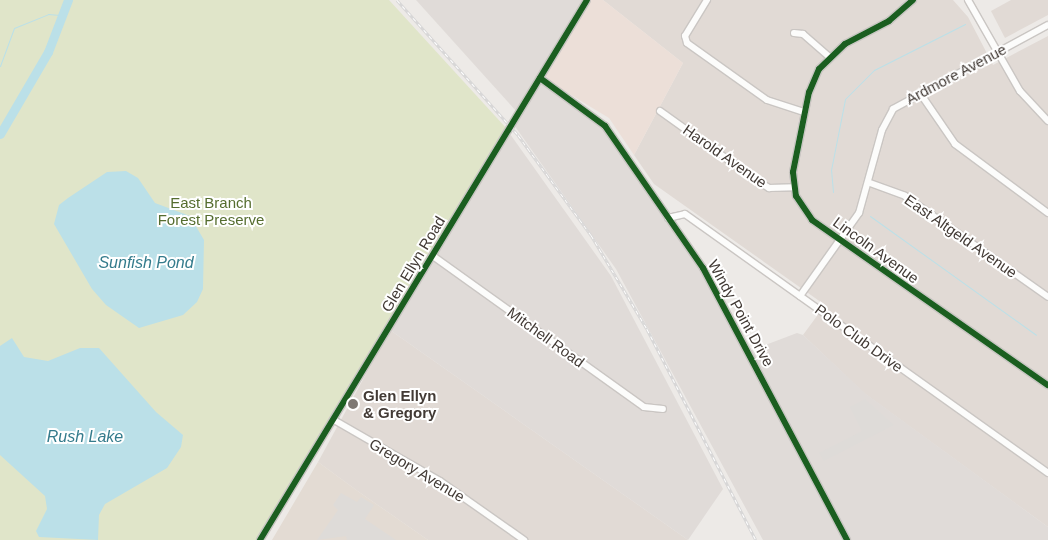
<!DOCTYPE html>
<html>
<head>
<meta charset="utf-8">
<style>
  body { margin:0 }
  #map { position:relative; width:1048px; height:540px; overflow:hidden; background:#edeae7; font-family:Arial,sans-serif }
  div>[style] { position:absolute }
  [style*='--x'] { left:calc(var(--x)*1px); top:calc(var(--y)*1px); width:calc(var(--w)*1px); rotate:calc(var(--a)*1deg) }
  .residential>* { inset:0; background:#e1dad5 }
  .commercial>* { inset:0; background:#ecdfd8 }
  .industrial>* { inset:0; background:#e0dbd8 }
  .education>* { inset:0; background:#e3dbd3 }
  .green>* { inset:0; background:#e0e5c9 }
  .parking>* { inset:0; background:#dedbd8 }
  .water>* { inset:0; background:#bbe0e8 }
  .stream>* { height:1px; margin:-0.5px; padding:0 0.5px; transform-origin:0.5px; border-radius:0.5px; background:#bbe0e8 }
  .river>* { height:9px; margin:-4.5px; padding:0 4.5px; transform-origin:4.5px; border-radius:4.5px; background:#bbe0e8 }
  .roads { filter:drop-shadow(1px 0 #cac6c3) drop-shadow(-1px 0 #cac6c3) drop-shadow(0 1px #cac6c3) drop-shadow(0 -1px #cac6c3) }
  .minor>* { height:6px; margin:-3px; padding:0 3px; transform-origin:3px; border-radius:3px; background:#fcfcfb }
  .rail>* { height:3px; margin-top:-1.5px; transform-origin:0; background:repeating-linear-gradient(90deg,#fff 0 4px,#d8d7d7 0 8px); box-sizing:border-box; border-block:1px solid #d8d7d7 }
  .cycleway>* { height:6px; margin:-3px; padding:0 3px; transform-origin:3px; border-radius:3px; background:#1b5e20 }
  .dots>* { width:14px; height:14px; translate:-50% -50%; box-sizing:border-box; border:2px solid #fff; border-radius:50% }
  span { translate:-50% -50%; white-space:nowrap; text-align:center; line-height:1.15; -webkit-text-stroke:4px #fff; paint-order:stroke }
  .street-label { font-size:15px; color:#423a35 }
  .park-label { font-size:15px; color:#556d2f }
  .poi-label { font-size:15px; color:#423a35; font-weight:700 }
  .left { translate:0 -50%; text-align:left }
  .water-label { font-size:16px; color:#347b8c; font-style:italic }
</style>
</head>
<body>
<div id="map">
  <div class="residential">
    <div style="clip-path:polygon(603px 0,953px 0,968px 17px,993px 65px,1048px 36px,1048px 527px,864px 393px,803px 335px,825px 305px,654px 184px,634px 155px,683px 63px)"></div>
    <div style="clip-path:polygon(1011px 0,1048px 0,1048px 15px,1005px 38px,991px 11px)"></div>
    <div style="clip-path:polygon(390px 330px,688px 540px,428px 540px,359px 492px,318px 462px)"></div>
  </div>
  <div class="commercial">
    <div style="clip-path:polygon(589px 0,603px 0,683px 63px,634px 155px,609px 118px,543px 78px)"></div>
  </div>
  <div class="industrial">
    <div style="clip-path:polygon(416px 0,585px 0,516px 111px)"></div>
    <div style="clip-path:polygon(540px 81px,603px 128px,700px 268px,747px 352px,797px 333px,803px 335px,866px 394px,1048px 527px,1048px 540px,763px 540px,616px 269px,514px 125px)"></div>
    <div style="clip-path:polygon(510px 134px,611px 276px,723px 489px,688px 540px,390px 330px)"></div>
  </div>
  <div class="education">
    <div style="clip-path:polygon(318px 462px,359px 492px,428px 540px,272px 540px)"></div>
  </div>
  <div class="green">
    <div style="clip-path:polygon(0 0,389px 0,507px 129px,258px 540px,0 540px)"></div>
  </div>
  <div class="parking">
    <div style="clip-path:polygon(865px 399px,894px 425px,824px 461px,819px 453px,862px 431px,850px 407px)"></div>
    <div style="clip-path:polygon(341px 493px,357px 502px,361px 497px,374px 505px,365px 519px,396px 540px,347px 540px,346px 536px,317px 540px,338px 510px,333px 505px)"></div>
  </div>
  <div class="water">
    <div style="clip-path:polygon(126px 171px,138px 178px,155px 203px,190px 216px,204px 240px,203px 289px,197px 302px,183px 315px,139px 328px,106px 305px,92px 289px,54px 224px,59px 205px,68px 198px,107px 172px)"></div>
    <div style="clip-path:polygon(12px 338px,24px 357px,48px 361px,80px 348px,99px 348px,156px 412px,183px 435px,181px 447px,167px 468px,105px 504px,99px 515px,98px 540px,39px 537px,36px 531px,47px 509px,45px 496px,0 455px,0 346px)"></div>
  </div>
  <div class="stream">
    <div style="--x:0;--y:66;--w:40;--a:-69.8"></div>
    <div style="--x:14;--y:28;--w:37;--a:-22"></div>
    <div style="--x:48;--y:14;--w:12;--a:5"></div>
    <div style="--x:833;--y:192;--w:22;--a:-95"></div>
    <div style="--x:831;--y:170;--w:72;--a:-78.8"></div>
    <div style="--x:845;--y:99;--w:41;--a:-45"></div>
    <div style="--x:874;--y:70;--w:102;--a:-26.8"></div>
    <div style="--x:870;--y:216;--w:204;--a:35.6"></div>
  </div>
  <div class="river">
    <div style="--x:0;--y:134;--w:95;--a:-59.7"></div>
    <div style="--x:48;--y:52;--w:56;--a:-69"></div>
  </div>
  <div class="roads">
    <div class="minor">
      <div style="--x:707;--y:0;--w:42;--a:121.4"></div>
      <div style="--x:685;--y:36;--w:7;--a:74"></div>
      <div style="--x:687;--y:43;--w:98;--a:35.5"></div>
      <div style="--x:767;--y:100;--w:40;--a:18"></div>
      <div style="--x:913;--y:0;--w:32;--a:139"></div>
      <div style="--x:889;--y:21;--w:50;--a:152.4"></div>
      <div style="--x:845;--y:44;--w:36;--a:136"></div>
      <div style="--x:819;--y:69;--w:25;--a:113"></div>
      <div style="--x:809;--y:92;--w:82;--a:101.3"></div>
      <div style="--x:793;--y:172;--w:24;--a:83"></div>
      <div style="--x:796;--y:196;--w:29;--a:56"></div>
      <div style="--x:812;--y:220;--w:288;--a:35"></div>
      <div style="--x:968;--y:0;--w:105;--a:60.3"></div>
      <div style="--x:1020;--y:91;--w:41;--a:47"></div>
      <div style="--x:794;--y:33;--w:9;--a:6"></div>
      <div style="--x:803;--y:34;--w:35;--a:41"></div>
      <div style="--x:540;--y:78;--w:81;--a:36.4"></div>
      <div style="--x:605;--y:126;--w:173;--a:55.4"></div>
      <div style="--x:703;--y:268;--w:308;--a:62.1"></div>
      <div style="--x:920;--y:93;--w:62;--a:55.5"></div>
      <div style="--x:955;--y:144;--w:116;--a:36.6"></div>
      <div style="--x:660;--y:111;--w:122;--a:35.6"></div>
      <div style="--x:759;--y:182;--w:12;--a:31"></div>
      <div style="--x:769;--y:188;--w:25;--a:-2"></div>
      <div style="--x:870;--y:183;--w:37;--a:20"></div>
      <div style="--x:905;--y:196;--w:175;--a:35.2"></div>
      <div style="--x:668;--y:218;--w:17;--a:-13"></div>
      <div style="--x:685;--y:214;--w:446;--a:35.5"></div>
      <div style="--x:433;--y:256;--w:259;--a:35.6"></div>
      <div style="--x:644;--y:407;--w:19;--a:6"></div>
      <div style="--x:800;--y:296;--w:102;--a:-54.6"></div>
      <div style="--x:859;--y:213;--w:86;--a:-74.5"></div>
      <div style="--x:882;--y:130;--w:24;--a:-62"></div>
      <div style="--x:893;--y:109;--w:176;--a:-28.5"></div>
      <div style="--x:334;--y:420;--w:122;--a:29.9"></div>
      <div style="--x:440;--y:481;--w:103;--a:35.1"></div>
      <div style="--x:260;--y:540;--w:631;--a:-58.8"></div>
    </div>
  </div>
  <div class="rail">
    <div style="--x:397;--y:0;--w:181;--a:48.1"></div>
    <div style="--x:518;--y:135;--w:124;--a:53.9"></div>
    <div style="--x:591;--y:235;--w:109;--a:59.2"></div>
    <div style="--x:647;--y:329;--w:237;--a:62.7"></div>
  </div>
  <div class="cycleway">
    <div style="--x:913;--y:0;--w:32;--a:139"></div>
    <div style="--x:889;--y:21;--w:50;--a:152.4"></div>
    <div style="--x:845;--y:44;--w:36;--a:136"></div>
    <div style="--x:819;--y:69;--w:25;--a:113"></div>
    <div style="--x:809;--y:92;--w:82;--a:101.3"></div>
    <div style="--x:793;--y:172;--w:24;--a:83"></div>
    <div style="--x:796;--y:196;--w:29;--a:56"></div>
    <div style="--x:812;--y:220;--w:288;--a:35"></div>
    <div style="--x:540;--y:78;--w:81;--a:36.4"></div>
    <div style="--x:605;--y:126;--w:173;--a:55.4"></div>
    <div style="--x:703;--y:268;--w:308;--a:62.1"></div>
    <div style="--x:260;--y:540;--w:631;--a:-58.8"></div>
  </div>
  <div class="dots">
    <div style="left:353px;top:404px;background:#7e7873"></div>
  </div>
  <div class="street-label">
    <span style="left:956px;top:74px;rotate:-28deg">Ardmore Avenue</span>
    <span style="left:725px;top:156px;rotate:35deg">Harold Avenue</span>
    <span style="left:961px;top:236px;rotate:35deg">East Altgeld Avenue</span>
    <span style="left:876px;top:250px;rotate:36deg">Lincoln Avenue</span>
    <span style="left:413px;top:264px;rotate:-59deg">Glen Ellyn Road</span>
    <span style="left:741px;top:313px;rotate:61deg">Windy Point Drive</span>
    <span style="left:546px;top:337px;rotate:36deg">Mitchell Road</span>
    <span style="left:859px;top:338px;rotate:36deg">Polo Club Drive</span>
    <span style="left:417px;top:470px;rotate:31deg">Gregory Avenue</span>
  </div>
  <div class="park-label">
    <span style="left:211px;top:211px">East Branch<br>Forest Preserve</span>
  </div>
  <div class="poi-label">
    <span class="left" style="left:363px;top:404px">Glen Ellyn<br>&amp; Gregory</span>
  </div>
  <div class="water-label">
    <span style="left:146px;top:263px">Sunfish Pond</span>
    <span style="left:85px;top:437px">Rush Lake</span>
  </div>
</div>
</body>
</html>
